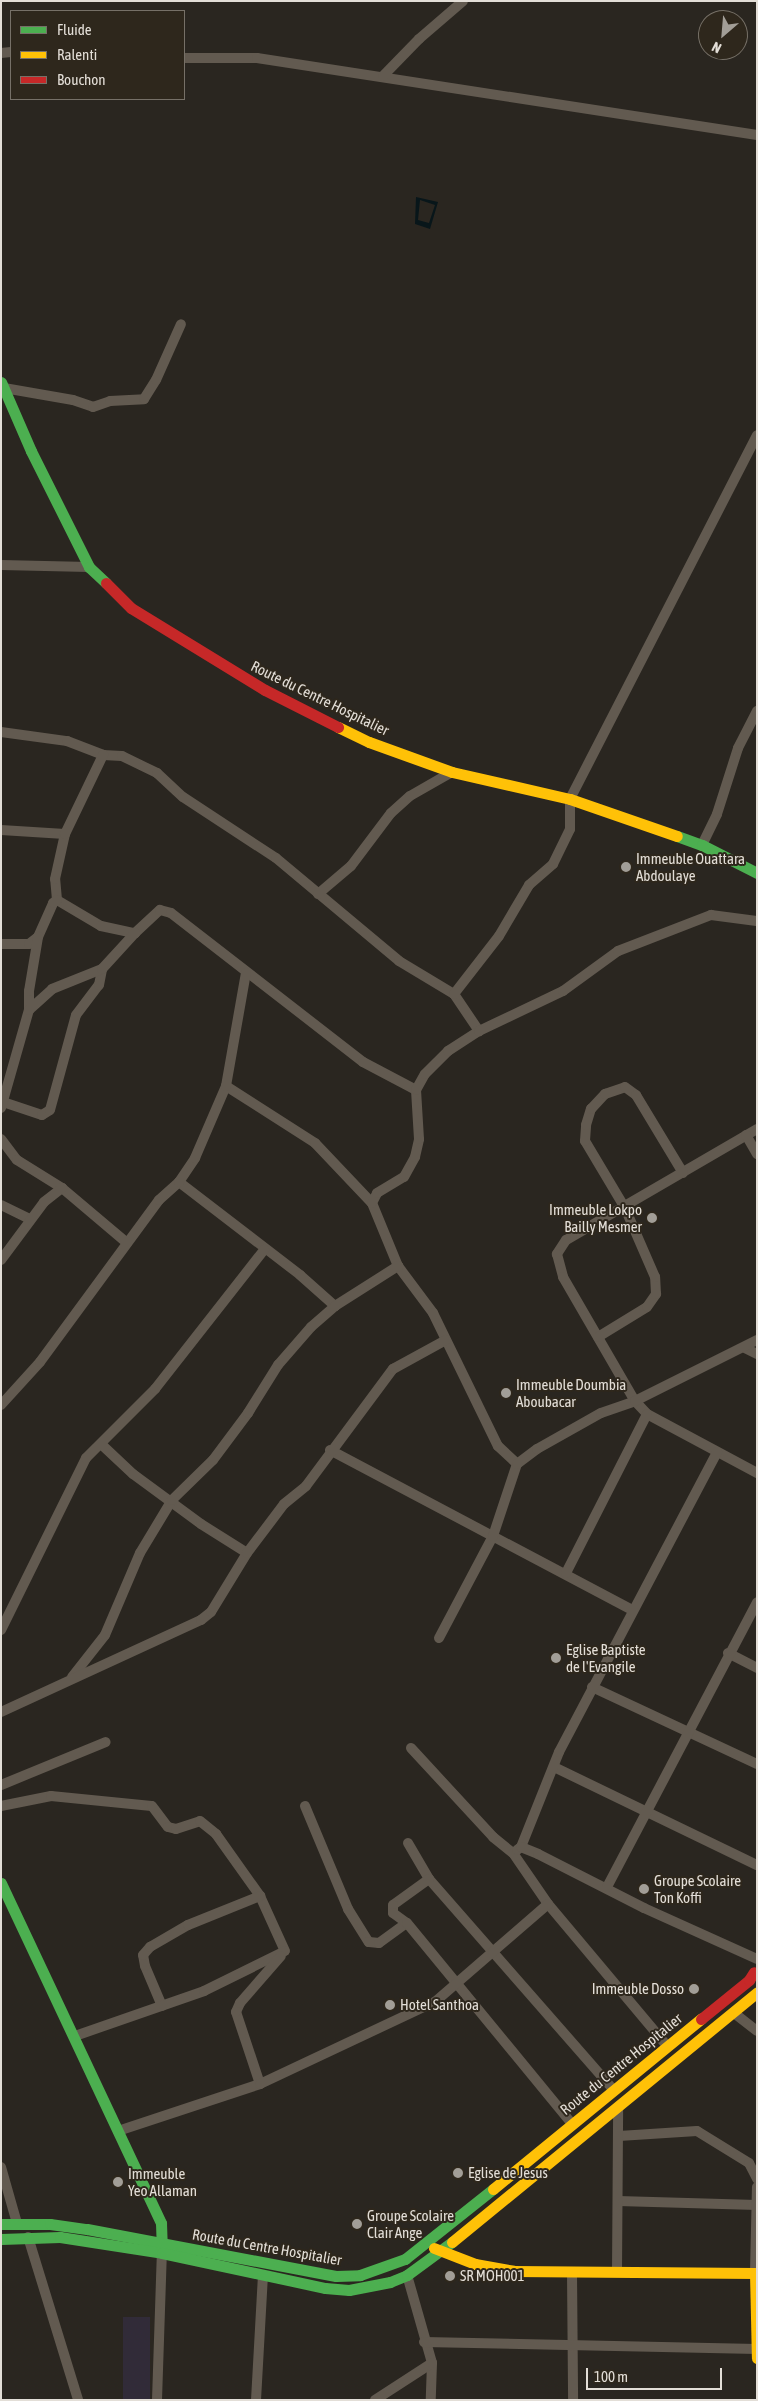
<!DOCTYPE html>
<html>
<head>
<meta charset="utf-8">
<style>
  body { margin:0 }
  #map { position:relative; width:758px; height:2401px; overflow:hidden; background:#2a2620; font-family:"Asap Condensed",sans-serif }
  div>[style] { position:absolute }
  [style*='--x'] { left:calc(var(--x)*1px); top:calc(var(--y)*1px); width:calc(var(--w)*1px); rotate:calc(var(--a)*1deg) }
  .commercial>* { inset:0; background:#312b38; transform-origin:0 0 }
  .water>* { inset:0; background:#08161a }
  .street>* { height:10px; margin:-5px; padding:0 5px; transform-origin:5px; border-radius:5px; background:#625a50 }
  .fast>* { height:11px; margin:-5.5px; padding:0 5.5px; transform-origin:5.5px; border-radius:5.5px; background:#4caf50 }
  .slow>* { height:11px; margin:-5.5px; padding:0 5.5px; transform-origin:5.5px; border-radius:5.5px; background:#ffc107 }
  .jam>* { height:11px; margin:-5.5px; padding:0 5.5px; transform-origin:5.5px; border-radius:5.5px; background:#c62828 }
  .dots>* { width:14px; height:14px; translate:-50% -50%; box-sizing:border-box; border:2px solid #2e271c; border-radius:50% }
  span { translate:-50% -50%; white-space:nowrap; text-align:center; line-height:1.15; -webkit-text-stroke:4px #2e271c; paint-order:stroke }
  .street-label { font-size:15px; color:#e3ded7 }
  .poi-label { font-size:15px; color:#e3ded7 }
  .left { translate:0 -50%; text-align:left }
  .right { translate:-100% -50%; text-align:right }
  .frame { position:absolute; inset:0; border:2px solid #e3ded7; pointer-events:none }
  .legend { position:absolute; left:10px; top:10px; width:175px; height:90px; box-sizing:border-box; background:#2e271c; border:1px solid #767067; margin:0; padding:6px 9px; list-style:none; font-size:15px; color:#e3ded7 }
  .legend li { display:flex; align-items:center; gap:10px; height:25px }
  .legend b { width:25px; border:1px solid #767067 }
  .north { position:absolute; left:698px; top:10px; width:50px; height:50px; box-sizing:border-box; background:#2e271c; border:1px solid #767067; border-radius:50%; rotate:207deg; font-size:14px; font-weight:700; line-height:20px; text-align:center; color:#e3ded7 }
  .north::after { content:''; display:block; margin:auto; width:18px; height:22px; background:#a29e97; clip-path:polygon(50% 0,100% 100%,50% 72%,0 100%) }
  .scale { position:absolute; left:586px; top:2368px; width:136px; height:22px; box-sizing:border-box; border:2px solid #e3ded7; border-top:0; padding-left:6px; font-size:15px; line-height:18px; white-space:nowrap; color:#e3ded7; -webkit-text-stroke:4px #2e271c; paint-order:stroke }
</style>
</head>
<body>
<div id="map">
  <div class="commercial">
    <div style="left:123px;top:2317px;width:27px;height:83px"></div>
  </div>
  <div class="water">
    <div style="clip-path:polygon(evenodd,416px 197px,438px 202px,430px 229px,415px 224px,416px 197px,420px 200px,435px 205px,429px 223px,418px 220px,420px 200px)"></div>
  </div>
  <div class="street">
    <div style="--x:1;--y:53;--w:10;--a:-6"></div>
    <div style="--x:184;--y:58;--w:73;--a:0"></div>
    <div style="--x:257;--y:58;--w:506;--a:8.75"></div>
    <div style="--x:383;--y:76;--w:52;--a:-45.8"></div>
    <div style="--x:419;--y:39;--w:58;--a:-40.8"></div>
    <div style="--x:4;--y:388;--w:70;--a:9.9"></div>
    <div style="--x:73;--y:400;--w:21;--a:19"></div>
    <div style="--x:93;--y:407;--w:18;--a:-19"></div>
    <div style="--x:110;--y:401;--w:34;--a:-3"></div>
    <div style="--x:144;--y:399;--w:22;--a:-58"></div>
    <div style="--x:156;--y:380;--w:61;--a:-65.9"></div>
    <div style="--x:1;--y:565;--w:88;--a:1.3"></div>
    <div style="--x:1;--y:732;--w:67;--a:7.8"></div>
    <div style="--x:67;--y:741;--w:39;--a:21"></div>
    <div style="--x:103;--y:755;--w:19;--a:3"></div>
    <div style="--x:122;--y:756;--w:39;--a:26"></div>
    <div style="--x:157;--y:773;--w:35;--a:43"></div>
    <div style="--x:183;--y:797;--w:111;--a:33.3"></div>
    <div style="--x:276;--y:858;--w:160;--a:39.9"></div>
    <div style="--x:399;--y:961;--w:64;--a:31"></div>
    <div style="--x:454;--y:994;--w:45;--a:56"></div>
    <div style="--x:1;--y:830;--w:64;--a:3.6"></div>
    <div style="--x:702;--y:845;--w:34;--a:-64"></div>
    <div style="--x:717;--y:814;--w:69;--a:-72.3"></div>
    <div style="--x:738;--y:748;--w:42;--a:-62.8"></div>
    <div style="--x:318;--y:894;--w:43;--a:-40.3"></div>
    <div style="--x:351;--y:866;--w:66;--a:-53"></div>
    <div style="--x:391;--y:813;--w:25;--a:-42"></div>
    <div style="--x:410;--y:796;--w:48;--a:-29.7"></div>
    <div style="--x:57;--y:900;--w:51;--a:30.6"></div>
    <div style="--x:101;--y:926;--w:35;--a:12"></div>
    <div style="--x:135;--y:933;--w:34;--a:-43"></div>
    <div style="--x:160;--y:910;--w:11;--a:15"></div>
    <div style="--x:171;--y:913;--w:243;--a:37.8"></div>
    <div style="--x:363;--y:1062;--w:60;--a:27.8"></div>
    <div style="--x:57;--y:900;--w:21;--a:-95"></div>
    <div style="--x:55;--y:879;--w:46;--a:-77.5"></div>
    <div style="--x:65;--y:834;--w:88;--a:-64.3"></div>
    <div style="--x:1;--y:944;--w:28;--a:0"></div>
    <div style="--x:29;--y:944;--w:11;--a:-38"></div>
    <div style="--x:38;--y:937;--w:37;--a:-66"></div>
    <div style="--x:53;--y:903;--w:5;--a:-37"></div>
    <div style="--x:454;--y:994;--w:73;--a:-52.2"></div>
    <div style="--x:499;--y:936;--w:59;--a:-59.5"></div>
    <div style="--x:529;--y:885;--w:32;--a:-41"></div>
    <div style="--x:553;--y:864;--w:39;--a:-64"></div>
    <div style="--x:570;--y:829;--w:30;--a:-90"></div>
    <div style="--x:570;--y:799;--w:409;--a:-62.8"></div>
    <div style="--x:29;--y:1010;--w:19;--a:-90"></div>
    <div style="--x:29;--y:991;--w:55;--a:-80.5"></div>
    <div style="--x:226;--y:1086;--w:106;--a:32.6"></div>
    <div style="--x:315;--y:1143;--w:83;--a:46.5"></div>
    <div style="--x:372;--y:1203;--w:68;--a:67.6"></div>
    <div style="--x:398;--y:1266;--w:59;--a:53.3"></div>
    <div style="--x:433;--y:1313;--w:148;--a:64"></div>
    <div style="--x:498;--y:1446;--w:26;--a:43"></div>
    <div style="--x:3;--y:1102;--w:41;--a:18.4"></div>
    <div style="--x:42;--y:1115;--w:9;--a:-32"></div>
    <div style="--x:50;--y:1110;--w:98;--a:-74.7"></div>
    <div style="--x:76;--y:1015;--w:38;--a:-53"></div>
    <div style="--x:99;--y:985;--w:16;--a:-79"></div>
    <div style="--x:1;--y:1108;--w:102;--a:-74.1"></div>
    <div style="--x:29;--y:1010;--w:31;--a:-42"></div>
    <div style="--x:52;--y:989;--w:54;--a:-21.8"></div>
    <div style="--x:102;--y:969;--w:49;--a:-47.5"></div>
    <div style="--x:757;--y:1129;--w:221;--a:149.8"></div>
    <div style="--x:566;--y:1240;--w:17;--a:123"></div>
    <div style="--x:557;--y:1254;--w:24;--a:75"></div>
    <div style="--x:563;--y:1277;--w:143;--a:59.9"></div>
    <div style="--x:635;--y:1401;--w:18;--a:47"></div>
    <div style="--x:647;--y:1414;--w:125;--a:28.2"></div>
    <div style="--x:746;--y:1135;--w:22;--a:60"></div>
    <div style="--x:1;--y:1139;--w:26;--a:53"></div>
    <div style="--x:17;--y:1160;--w:53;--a:31.9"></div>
    <div style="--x:62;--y:1188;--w:85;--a:40.2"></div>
    <div style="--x:179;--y:1182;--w:153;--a:37.5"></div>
    <div style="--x:300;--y:1275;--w:47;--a:41.5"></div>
    <div style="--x:372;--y:1203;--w:11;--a:-63"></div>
    <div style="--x:377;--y:1193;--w:31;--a:-31"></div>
    <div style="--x:404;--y:1177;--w:23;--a:-61"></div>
    <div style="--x:415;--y:1157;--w:18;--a:-77"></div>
    <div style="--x:419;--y:1139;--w:49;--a:-93.5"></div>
    <div style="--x:416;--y:1090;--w:18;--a:-61"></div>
    <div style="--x:425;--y:1074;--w:33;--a:-45"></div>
    <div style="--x:448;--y:1051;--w:37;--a:-33"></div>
    <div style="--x:479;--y:1031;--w:93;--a:-25.5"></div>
    <div style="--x:563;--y:991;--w:68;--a:-36"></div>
    <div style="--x:618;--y:951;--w:100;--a:-21.2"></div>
    <div style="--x:711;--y:915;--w:46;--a:7.4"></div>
    <div style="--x:1;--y:1205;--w:32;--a:26"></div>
    <div style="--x:1;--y:1260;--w:72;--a:-53.4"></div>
    <div style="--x:44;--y:1202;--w:23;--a:-38"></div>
    <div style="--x:598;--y:1337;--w:57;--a:-31.5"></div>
    <div style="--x:647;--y:1307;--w:16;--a:-55"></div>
    <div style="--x:656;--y:1294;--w:17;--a:-93"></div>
    <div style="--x:655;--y:1277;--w:75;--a:-113.5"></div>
    <div style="--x:625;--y:1208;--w:78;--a:-120.8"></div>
    <div style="--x:585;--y:1141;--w:16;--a:-86"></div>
    <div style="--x:586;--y:1125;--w:17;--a:-73"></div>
    <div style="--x:591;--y:1109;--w:21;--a:-47"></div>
    <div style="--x:605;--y:1094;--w:21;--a:-19"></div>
    <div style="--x:625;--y:1087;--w:14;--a:36"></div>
    <div style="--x:636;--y:1095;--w:91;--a:58.9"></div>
    <div style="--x:745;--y:1348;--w:13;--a:27"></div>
    <div style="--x:1;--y:1405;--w:58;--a:-47.8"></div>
    <div style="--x:40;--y:1362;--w:201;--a:-53.7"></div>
    <div style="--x:159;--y:1200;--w:27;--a:-42"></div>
    <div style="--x:179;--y:1182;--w:29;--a:-56"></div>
    <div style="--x:195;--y:1158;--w:78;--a:-66.7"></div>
    <div style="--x:226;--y:1086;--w:115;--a:-80"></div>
    <div style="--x:101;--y:1444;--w:44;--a:43.2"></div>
    <div style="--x:133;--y:1474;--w:84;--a:36.3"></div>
    <div style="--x:201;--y:1524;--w:54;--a:32.2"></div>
    <div style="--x:330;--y:1450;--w:342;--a:27.9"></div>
    <div style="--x:566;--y:1573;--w:178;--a:-63"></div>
    <div style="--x:1;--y:1630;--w:192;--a:-63.7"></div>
    <div style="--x:86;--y:1458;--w:98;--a:-45"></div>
    <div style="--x:155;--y:1389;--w:177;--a:-51.9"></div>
    <div style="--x:439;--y:1638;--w:115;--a:-62.1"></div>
    <div style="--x:493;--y:1536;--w:76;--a:-71.6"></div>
    <div style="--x:517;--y:1464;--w:25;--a:-37"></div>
    <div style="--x:537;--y:1449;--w:73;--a:-29.4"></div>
    <div style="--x:601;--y:1413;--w:36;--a:-19"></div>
    <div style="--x:635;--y:1401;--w:136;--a:-26.6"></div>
    <div style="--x:728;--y:1653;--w:33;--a:27"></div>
    <div style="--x:72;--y:1677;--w:53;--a:-51.8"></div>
    <div style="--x:105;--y:1635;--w:89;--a:-66.9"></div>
    <div style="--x:140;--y:1553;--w:62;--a:-58.9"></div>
    <div style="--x:172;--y:1500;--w:57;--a:-44.3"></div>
    <div style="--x:213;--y:1460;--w:59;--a:-53.3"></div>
    <div style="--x:248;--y:1413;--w:57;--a:-58"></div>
    <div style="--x:278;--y:1365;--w:50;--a:-49"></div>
    <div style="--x:311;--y:1327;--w:32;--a:-41"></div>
    <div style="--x:335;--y:1306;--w:75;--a:-32.4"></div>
    <div style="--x:592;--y:1687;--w:182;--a:25"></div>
    <div style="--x:1;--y:1712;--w:220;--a:-24.7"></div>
    <div style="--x:201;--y:1620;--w:13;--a:-39"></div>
    <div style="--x:211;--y:1612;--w:69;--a:-58.6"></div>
    <div style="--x:247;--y:1553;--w:61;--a:-52.9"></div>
    <div style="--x:284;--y:1504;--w:28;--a:-39"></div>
    <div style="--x:306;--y:1486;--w:146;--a:-53.4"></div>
    <div style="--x:393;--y:1369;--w:60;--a:-28.7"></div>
    <div style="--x:411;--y:1748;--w:121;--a:47.3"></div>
    <div style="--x:493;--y:1837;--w:26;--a:39"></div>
    <div style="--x:513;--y:1853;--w:62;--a:55.5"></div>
    <div style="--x:548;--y:1904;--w:185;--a:50"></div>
    <div style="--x:554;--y:1767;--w:225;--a:25.8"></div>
    <div style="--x:1;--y:1785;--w:113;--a:-22.3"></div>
    <div style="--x:1;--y:1806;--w:51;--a:-11.3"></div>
    <div style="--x:51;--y:1796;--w:101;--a:5.7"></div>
    <div style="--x:152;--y:1806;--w:26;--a:53"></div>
    <div style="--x:168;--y:1827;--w:8;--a:14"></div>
    <div style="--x:176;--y:1829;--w:25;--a:-18"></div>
    <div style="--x:200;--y:1821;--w:21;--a:39"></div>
    <div style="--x:216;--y:1834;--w:76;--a:54.6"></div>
    <div style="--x:260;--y:1896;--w:60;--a:65.6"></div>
    <div style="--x:305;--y:1806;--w:112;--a:67.3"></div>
    <div style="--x:348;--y:1909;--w:39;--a:58"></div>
    <div style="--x:369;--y:1942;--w:10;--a:6"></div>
    <div style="--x:379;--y:1943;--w:34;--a:-36"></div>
    <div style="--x:408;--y:1843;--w:42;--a:59.7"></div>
    <div style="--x:429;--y:1879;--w:279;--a:48.8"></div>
    <div style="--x:521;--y:1847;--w:102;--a:-68.2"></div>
    <div style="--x:559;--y:1752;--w:339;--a:-62.2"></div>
    <div style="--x:517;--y:1850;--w:5;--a:-37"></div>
    <div style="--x:521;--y:1847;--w:18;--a:22"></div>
    <div style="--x:538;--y:1854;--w:119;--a:27"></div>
    <div style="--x:644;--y:1908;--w:124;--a:24.3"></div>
    <div style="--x:429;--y:1879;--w:44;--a:144.2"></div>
    <div style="--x:393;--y:1905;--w:8;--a:90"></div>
    <div style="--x:393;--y:1913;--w:17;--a:36"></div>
    <div style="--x:407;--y:1923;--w:259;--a:50.6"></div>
    <div style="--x:607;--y:1887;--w:322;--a:-62.2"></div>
    <div style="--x:162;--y:2006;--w:43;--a:-113"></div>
    <div style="--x:145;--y:1966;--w:11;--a:-100"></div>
    <div style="--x:143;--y:1955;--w:11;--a:-49"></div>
    <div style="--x:150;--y:1947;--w:44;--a:-30.1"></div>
    <div style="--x:188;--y:1925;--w:78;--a:-21.9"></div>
    <div style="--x:734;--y:2013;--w:29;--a:38"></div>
    <div style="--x:75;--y:2036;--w:137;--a:-19.2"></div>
    <div style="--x:204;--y:1991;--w:90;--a:-26.3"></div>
    <div style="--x:260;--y:2084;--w:76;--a:-108.4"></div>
    <div style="--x:236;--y:2012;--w:10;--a:-66"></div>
    <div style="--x:240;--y:2003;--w:62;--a:-48.9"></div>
    <div style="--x:118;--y:2131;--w:150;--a:-18.3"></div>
    <div style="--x:260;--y:2084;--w:195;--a:-25.2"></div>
    <div style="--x:436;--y:2001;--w:148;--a:-40.9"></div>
    <div style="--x:619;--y:2136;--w:78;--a:-3.7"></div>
    <div style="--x:697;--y:2131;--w:61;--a:31.6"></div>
    <div style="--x:749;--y:2163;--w:18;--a:63"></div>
    <div style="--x:1;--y:2167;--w:58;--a:74.1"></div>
    <div style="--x:618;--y:2201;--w:139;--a:1.6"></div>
    <div style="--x:28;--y:2237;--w:170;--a:72.9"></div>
    <div style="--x:617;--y:2271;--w:163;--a:-89.6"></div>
    <div style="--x:572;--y:2273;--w:127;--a:89.5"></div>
    <div style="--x:755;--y:2273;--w:86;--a:-88.7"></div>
    <div style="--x:407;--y:2275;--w:91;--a:74.1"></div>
    <div style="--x:432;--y:2363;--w:37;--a:92"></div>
    <div style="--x:424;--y:2342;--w:333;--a:1.2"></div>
    <div style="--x:157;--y:2400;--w:147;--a:-88.1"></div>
    <div style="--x:256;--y:2400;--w:124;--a:-86.8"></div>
    <div style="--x:375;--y:2400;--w:68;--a:-33"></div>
  </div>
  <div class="fast">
    <div style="--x:1;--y:382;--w:75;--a:66.5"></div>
    <div style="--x:31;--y:451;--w:130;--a:63.4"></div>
    <div style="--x:89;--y:567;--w:23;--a:43"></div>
    <div style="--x:677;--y:836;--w:27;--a:20"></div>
    <div style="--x:702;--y:845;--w:62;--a:27"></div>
    <div style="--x:1;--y:1883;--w:376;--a:64.8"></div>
    <div style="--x:161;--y:2223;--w:28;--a:88"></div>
    <div style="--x:1;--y:2224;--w:49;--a:0"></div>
    <div style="--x:50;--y:2224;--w:37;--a:8"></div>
    <div style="--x:87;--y:2229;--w:253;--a:10.7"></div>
    <div style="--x:336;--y:2276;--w:24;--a:-2"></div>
    <div style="--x:360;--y:2275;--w:48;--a:-19.6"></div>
    <div style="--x:405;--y:2259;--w:112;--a:-38.5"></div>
    <div style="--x:1;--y:2239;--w:59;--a:-1.9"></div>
    <div style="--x:60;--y:2237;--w:103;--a:8.9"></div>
    <div style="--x:162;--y:2253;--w:167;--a:12.1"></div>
    <div style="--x:325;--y:2288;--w:24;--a:5"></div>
    <div style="--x:349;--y:2290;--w:42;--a:-11"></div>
    <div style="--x:390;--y:2282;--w:18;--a:-22"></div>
    <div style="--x:407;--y:2275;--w:56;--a:-36.3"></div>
  </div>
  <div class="slow">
    <div style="--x:338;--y:727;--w:34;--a:26"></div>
    <div style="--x:369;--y:742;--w:88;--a:19.9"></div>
    <div style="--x:452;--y:772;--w:121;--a:12.9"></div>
    <div style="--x:570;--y:799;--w:113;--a:19.1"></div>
    <div style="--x:493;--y:2189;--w:269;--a:-39.3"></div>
    <div style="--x:452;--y:2242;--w:394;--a:-39.3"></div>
    <div style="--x:434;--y:2248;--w:44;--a:21.3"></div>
    <div style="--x:475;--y:2264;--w:39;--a:10"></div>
    <div style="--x:513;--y:2271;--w:242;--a:0.5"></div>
    <div style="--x:755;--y:2273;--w:85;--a:88.7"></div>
  </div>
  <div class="jam">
    <div style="--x:106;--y:583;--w:35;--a:45"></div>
    <div style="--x:131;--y:608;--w:157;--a:31.5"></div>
    <div style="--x:265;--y:690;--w:82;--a:26.9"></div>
    <div style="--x:701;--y:2019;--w:62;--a:-39.1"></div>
    <div style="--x:749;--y:1980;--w:9;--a:-58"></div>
  </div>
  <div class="dots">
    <div style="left:626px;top:867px;background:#a29e97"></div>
    <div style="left:652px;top:1218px;background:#a29e97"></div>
    <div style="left:506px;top:1393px;background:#a29e97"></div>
    <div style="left:556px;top:1658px;background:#a29e97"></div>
    <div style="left:644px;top:1889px;background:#a29e97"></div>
    <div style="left:694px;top:1989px;background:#a29e97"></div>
    <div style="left:390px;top:2005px;background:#a29e97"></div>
    <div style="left:458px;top:2173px;background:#a29e97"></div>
    <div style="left:118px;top:2182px;background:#a29e97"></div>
    <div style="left:357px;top:2224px;background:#a29e97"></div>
    <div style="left:450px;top:2276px;background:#a29e97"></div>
  </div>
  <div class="street-label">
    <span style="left:320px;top:698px;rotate:26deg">Route du Centre Hospitalier</span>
    <span style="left:621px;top:2064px;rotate:-39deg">Route du Centre Hospitalier</span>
    <span style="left:267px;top:2247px;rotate:10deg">Route du Centre Hospitalier</span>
  </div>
  <div class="poi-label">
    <span class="left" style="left:636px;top:867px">Immeuble Ouattara<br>Abdoulaye</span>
    <span class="right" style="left:642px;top:1218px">Immeuble Lokpo<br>Bailly Mesmer</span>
    <span class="left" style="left:516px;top:1393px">Immeuble Doumbia<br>Aboubacar</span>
    <span class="left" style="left:566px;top:1658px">Eglise Baptiste<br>de l'Evangile</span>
    <span class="left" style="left:654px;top:1889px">Groupe Scolaire<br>Ton Koffi</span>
    <span class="right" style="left:684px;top:1989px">Immeuble Dosso</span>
    <span class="left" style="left:400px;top:2005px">Hotel Santhoa</span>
    <span class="left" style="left:128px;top:2182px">Immeuble<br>Yeo Allaman</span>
    <span class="left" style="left:468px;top:2173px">Eglise de Jesus</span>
    <span class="left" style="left:367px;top:2224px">Groupe Scolaire<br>Clair Ange</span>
    <span class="left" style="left:460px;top:2276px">SR MOH001</span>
  </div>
  <div class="frame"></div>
  <ul class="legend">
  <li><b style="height:6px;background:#4caf50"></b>Fluide</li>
  <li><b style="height:6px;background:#ffc107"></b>Ralenti</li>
  <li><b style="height:6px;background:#c62828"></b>Bouchon</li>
  </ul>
  <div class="north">N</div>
  <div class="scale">100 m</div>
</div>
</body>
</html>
